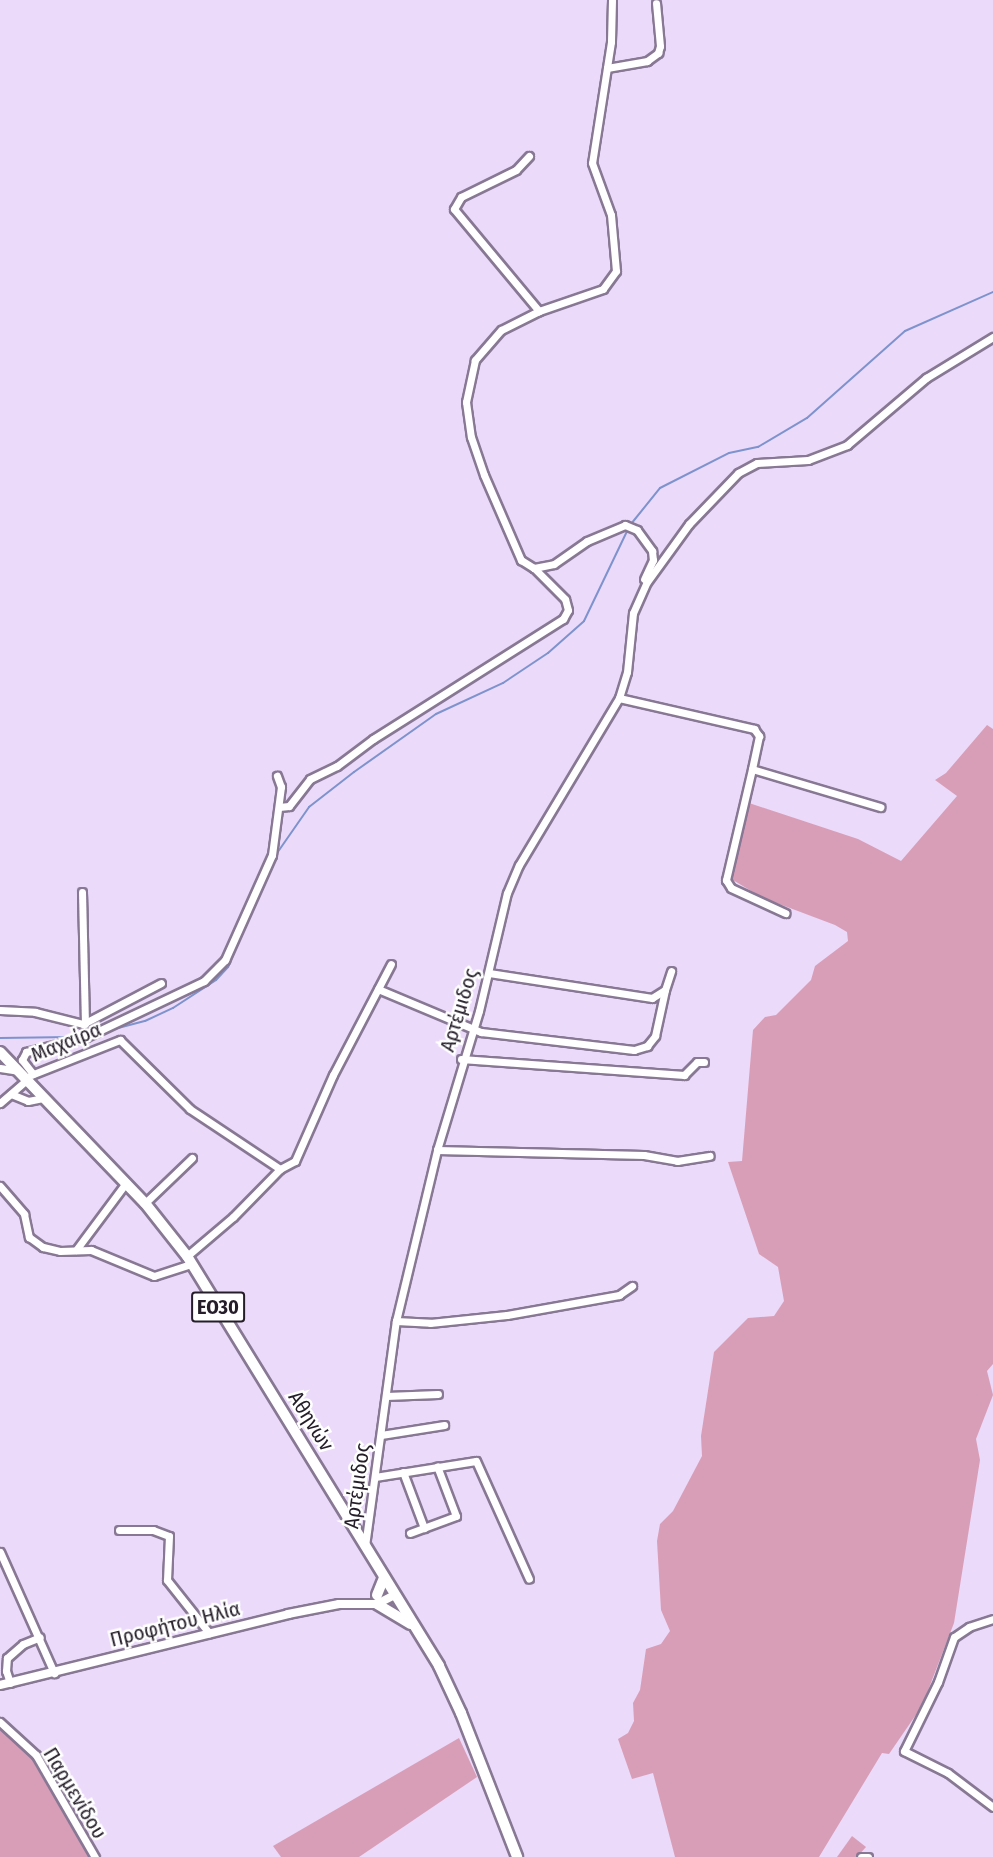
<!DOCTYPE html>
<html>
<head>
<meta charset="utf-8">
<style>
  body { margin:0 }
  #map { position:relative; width:993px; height:1857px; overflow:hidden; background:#ebdaf9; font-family:"Fira Sans Condensed",sans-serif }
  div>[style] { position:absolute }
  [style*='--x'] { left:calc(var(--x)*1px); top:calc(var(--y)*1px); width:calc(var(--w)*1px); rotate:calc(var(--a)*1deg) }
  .green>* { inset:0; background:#d99eb7 }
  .stream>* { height:2px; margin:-1px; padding:0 1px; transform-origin:1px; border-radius:1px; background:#7e93cd }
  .roads { filter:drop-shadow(2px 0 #887894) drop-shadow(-2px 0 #887894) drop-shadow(0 2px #887894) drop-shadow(0 -2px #887894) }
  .minor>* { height:7px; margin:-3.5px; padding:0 3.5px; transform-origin:3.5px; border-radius:3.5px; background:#fff }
  .tertiary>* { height:8px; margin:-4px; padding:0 4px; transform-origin:4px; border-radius:4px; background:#fff }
  .primary>* { height:10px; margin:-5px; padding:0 5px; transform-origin:5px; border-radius:5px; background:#fff }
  span { translate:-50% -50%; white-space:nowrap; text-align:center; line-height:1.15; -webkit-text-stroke:5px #fff; paint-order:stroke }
  .shield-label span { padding:2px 4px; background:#fff; border:2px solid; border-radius:4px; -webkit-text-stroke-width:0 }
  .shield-label { font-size:20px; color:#251e2a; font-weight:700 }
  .street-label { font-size:21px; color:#251e2a }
</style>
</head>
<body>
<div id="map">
  <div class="green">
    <div style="clip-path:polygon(987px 725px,993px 729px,993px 1364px,987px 1371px,993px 1395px,976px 1439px,980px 1460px,954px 1623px,922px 1706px,889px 1754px,882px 1753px,819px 1857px,675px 1857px,653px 1773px,632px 1779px,618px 1739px,628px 1733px,634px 1721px,633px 1703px,640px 1690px,646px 1649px,661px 1644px,670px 1631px,661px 1610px,657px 1541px,660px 1524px,673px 1511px,702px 1456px,701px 1436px,714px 1352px,748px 1318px,774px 1316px,784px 1301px,778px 1267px,759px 1254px,728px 1162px,742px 1161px,753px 1030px,765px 1017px,776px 1015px,811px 980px,815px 966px,848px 941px,847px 932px,835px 925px,761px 897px,728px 877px,732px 864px,749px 803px,858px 839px,901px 861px,957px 796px,935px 780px,946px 773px)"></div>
    <div style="clip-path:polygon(0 1725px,42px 1769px,91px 1857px,0 1857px)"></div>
    <div style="clip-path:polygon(459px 1738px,477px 1777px,359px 1857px,281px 1857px,273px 1846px)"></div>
    <div style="clip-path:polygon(852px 1836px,866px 1847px,857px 1857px,837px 1857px)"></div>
  </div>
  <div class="stream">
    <div style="--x:631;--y:524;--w:46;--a:-51.1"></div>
    <div style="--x:660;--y:488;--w:77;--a:-26.9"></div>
    <div style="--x:729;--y:453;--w:30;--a:-12"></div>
    <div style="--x:758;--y:447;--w:57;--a:-30.6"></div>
    <div style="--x:807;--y:418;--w:131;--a:-41.6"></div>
    <div style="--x:905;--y:331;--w:96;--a:-23.9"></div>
    <div style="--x:275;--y:856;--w:60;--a:-55.2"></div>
    <div style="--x:309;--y:807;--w:57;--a:-37.9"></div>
    <div style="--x:354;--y:772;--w:100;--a:-35.3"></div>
    <div style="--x:436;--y:714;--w:74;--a:-24.8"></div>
    <div style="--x:503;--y:683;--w:54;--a:-33.7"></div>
    <div style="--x:548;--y:653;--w:48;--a:-41.6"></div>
    <div style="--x:584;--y:621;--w:102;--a:-64.4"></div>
    <div style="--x:103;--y:1032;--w:43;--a:-14.7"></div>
    <div style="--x:145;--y:1021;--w:31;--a:-25"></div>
    <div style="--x:173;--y:1008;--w:51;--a:-33.1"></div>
    <div style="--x:216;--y:980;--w:18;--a:-47"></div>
    <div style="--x:228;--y:967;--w:91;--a:-67.4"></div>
    <div style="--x:0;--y:1038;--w:71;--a:-0.8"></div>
  </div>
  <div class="roads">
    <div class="minor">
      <div style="--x:612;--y:0;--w:42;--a:91.4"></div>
      <div style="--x:611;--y:42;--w:122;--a:98.9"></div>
      <div style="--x:592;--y:163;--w:55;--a:69.9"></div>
      <div style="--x:611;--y:215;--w:56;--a:84.9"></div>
      <div style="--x:616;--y:271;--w:22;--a:126"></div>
      <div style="--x:603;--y:289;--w:68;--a:161"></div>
      <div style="--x:539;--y:311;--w:42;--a:153.4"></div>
      <div style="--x:501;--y:330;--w:40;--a:131"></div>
      <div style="--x:475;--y:360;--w:43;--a:102.1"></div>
      <div style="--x:466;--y:402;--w:35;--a:82"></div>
      <div style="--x:471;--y:437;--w:40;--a:71.1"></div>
      <div style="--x:484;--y:475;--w:93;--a:66.5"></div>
      <div style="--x:521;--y:560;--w:15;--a:32"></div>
      <div style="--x:534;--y:568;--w:20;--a:-11"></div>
      <div style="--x:554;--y:564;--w:40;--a:-34.9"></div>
      <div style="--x:587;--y:541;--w:41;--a:-22.8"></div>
      <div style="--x:625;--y:525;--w:13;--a:23"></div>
      <div style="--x:637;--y:530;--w:26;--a:54"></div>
      <div style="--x:652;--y:551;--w:9;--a:84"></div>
      <div style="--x:653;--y:560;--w:21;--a:115"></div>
      <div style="--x:607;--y:68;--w:41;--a:-9.9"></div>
      <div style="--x:647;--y:61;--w:14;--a:-36"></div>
      <div style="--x:658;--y:53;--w:7;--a:-74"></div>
      <div style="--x:660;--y:46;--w:43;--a:-95.3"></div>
      <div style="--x:529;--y:156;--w:19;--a:133"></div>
      <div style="--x:516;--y:170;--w:61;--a:153.9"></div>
      <div style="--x:461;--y:197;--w:14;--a:120"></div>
      <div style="--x:454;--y:209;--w:133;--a:50.2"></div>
      <div style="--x:619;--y:698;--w:139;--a:12.9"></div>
      <div style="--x:754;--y:729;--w:9;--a:54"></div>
      <div style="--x:759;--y:736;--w:34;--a:102"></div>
      <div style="--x:752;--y:769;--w:134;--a:16.5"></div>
      <div style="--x:752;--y:769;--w:114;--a:103.2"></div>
      <div style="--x:726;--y:880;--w:9;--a:58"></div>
      <div style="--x:731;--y:888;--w:60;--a:24.8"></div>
      <div style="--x:279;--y:807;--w:10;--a:-6"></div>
      <div style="--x:289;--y:806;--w:34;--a:-52"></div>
      <div style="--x:310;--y:779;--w:30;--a:-26"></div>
      <div style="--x:337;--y:766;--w:45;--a:-36.9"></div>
      <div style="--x:373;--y:739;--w:225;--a:-32.3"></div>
      <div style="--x:563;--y:619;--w:10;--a:-61"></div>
      <div style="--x:568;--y:610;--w:11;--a:-105"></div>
      <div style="--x:565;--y:599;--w:44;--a:-135"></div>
      <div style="--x:82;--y:892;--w:132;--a:88.7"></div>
      <div style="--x:489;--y:973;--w:165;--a:8.7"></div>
      <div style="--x:652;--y:998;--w:15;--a:-32"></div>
      <div style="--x:665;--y:990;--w:20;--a:-72"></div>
      <div style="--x:378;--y:989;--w:112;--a:22.7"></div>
      <div style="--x:481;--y:1032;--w:154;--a:6.7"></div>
      <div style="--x:634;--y:1050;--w:14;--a:-17"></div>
      <div style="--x:647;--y:1046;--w:13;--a:-51"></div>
      <div style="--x:655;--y:1036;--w:47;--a:-77.7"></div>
      <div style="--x:0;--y:1010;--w:35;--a:3"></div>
      <div style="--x:35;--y:1012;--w:49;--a:14"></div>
      <div style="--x:83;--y:1024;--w:88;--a:-27.7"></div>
      <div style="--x:461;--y:1059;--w:224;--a:4.1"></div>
      <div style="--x:684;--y:1075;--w:18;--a:-45"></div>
      <div style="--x:697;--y:1062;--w:7;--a:0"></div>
      <div style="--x:0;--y:1068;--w:18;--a:9"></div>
      <div style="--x:33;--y:1074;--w:18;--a:-128"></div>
      <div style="--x:22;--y:1060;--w:9;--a:-63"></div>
      <div style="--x:26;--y:1052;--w:62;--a:-14"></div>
      <div style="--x:86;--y:1037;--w:131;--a:-25.4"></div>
      <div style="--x:204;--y:981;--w:30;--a:-45"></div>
      <div style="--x:225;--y:960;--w:115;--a:-65.9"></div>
      <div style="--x:272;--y:855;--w:69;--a:-82.5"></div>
      <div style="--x:281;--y:787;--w:12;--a:-110"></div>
      <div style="--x:31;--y:1075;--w:96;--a:-21.5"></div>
      <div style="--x:120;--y:1040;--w:98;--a:44.6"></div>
      <div style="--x:190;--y:1109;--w:108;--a:33.7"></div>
      <div style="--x:11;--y:1094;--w:18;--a:22"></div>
      <div style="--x:28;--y:1101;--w:15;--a:-11"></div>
      <div style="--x:0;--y:1103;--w:35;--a:-41"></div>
      <div style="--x:437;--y:1150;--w:207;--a:1.4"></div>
      <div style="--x:644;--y:1155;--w:34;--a:10"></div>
      <div style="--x:677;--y:1161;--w:33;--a:-9"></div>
      <div style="--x:0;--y:1186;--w:37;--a:49"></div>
      <div style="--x:24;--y:1214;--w:24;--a:78"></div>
      <div style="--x:29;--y:1237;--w:17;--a:36"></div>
      <div style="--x:43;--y:1247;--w:17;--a:13"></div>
      <div style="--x:60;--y:1251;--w:31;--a:-2"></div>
      <div style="--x:91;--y:1250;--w:68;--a:22.4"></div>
      <div style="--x:154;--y:1276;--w:40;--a:-18"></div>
      <div style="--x:145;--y:1203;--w:65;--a:-43.8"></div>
      <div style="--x:76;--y:1250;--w:84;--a:-53.3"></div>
      <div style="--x:187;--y:1256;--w:60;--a:-40.3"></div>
      <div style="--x:233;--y:1217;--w:67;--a:-45.6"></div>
      <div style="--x:280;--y:1169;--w:17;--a:-28"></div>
      <div style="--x:295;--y:1161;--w:94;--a:-66.2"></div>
      <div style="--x:333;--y:1075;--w:125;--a:-62.4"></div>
      <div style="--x:396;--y:1321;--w:34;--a:3"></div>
      <div style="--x:430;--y:1323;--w:77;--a:-5.9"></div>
      <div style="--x:507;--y:1315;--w:114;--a:-10.1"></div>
      <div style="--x:619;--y:1295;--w:16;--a:-35"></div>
      <div style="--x:386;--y:1396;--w:52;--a:-2.2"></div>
      <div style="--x:381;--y:1435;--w:64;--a:-9"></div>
      <div style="--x:403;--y:1472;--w:60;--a:69.4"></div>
      <div style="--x:375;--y:1477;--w:102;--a:-9"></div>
      <div style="--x:476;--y:1461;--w:129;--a:65.8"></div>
      <div style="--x:119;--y:1530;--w:34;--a:0"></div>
      <div style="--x:153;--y:1530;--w:17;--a:21"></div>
      <div style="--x:169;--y:1536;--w:44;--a:92.6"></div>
      <div style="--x:167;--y:1580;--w:68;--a:51.6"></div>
      <div style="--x:410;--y:1533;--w:49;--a:-20.3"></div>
      <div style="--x:456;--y:1516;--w:53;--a:-110.8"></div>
      <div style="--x:365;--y:1546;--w:227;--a:-82.2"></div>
      <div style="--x:396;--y:1321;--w:176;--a:-76.5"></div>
      <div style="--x:437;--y:1150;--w:145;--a:-73.2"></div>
      <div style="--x:479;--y:1011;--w:121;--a:-76.7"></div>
      <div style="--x:507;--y:893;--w:30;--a:-67"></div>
      <div style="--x:519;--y:865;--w:195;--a:-59.1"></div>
      <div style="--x:619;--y:698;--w:27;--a:-73"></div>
      <div style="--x:627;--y:672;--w:59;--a:-84.2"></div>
      <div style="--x:633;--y:613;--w:34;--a:-66"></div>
      <div style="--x:647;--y:582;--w:72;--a:-54.1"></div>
      <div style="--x:689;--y:524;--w:71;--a:-46.1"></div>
      <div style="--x:738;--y:473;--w:21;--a:-28"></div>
      <div style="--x:757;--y:463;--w:51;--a:-3.4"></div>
      <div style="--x:808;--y:460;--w:42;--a:-21"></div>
      <div style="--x:847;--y:445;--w:104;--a:-40.3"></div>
      <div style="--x:926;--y:378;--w:79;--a:-31.5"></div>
      <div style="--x:0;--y:1552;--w:133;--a:65.9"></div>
      <div style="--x:993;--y:1619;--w:25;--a:162"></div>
      <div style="--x:969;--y:1627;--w:18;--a:146"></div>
      <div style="--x:954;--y:1637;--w:48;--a:109.6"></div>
      <div style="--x:938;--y:1682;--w:77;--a:116.2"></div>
      <div style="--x:904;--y:1751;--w:49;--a:26.6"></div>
      <div style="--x:948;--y:1773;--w:56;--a:37.1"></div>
      <div style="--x:10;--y:1683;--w:13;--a:-108"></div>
      <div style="--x:6;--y:1671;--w:13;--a:-86"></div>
      <div style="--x:7;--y:1658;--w:21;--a:-41"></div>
      <div style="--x:23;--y:1644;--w:18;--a:-22"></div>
      <div style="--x:0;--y:1722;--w:49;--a:42.5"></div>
      <div style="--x:36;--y:1755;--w:118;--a:60"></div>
      <div style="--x:861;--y:1857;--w:7;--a:0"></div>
    </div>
    <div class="tertiary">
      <div style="--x:0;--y:1685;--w:297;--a:-13.8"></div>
      <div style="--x:288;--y:1614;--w:52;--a:-11.1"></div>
      <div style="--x:339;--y:1604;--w:38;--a:0"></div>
      <div style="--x:377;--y:1604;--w:20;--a:-27"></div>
    </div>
    <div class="primary">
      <div style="--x:0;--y:1052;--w:209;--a:46.2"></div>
      <div style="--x:145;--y:1203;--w:68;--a:51.6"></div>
      <div style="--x:187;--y:1256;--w:481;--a:58.4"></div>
      <div style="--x:439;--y:1666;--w:52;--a:64.9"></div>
      <div style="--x:461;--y:1713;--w:155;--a:68.7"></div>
      <div style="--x:377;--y:1595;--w:18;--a:-68"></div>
      <div style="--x:377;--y:1604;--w:39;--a:31"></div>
    </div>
  </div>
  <div class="shield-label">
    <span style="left:218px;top:1307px">ΕΟ30</span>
  </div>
  <div class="street-label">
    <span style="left:459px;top:1010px;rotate:-73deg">Αρτέμιδος</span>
    <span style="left:66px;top:1042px;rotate:-22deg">Μαχαίρα</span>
    <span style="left:311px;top:1421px;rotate:58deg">Αθηνών</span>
    <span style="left:357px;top:1486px;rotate:-82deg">Αρτέμιδος</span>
    <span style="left:175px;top:1624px;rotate:-14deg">Προφήτου Ηλία</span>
    <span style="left:75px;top:1793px;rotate:59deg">Παρμενίδου</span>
  </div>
</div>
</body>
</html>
